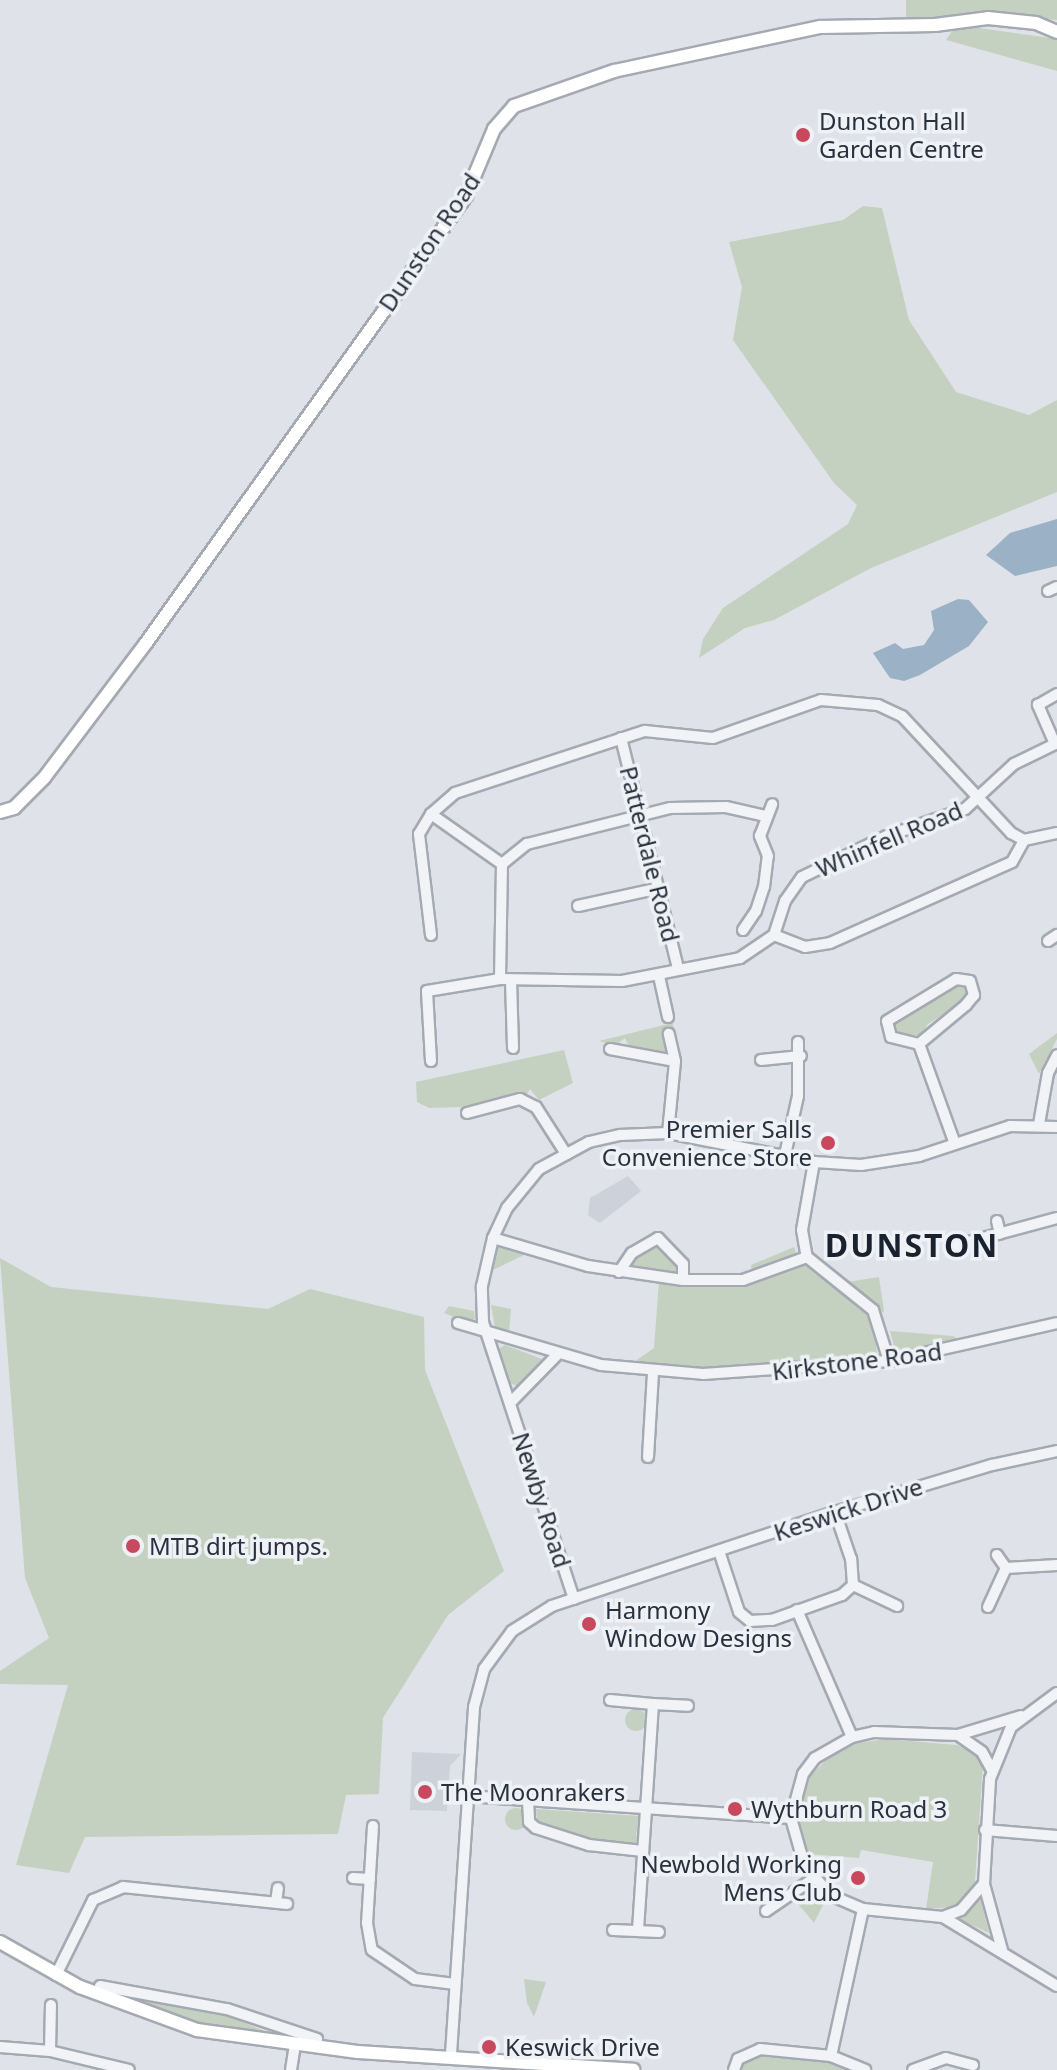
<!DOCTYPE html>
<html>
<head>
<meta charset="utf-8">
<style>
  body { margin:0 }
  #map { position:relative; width:1057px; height:2070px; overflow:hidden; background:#dfe2e8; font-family:"Noto Sans",sans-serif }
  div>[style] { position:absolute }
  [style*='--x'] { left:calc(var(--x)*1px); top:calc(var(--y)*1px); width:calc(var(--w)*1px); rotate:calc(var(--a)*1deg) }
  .built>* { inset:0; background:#cdd2da }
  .green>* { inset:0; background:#c5d1c0 }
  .round { border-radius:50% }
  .water>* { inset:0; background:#9bb1c6 }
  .roads { filter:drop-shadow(2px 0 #a5a9b2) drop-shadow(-2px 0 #a5a9b2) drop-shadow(0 2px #a5a9b2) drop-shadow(0 -2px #a5a9b2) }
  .minor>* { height:10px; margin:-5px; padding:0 5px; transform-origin:5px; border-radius:5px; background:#f1f3f6 }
  .major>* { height:12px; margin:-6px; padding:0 6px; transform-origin:6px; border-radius:6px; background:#fff }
  .dots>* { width:22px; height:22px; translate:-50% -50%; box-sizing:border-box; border:4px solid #eef1f5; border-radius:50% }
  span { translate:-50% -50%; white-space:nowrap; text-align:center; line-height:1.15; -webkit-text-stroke:7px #eef1f5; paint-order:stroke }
  .poi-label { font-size:24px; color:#29313e }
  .left { translate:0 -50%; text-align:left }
  .right { translate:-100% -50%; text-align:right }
  .street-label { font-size:24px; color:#29313e }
  .district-label { font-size:32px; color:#1b222f; font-weight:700; letter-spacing:2px }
</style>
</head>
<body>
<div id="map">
  <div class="built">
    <div style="clip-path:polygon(628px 1176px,641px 1191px,600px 1223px,588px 1215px,590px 1198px)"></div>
    <div style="clip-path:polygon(412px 1752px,461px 1754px,450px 1766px,447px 1811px,410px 1810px)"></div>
  </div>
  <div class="green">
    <div style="clip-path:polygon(906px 0,1057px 0,1057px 20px,993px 15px,906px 18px)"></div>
    <div style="clip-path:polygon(973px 27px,1057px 39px,1057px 71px,946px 40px,952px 31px)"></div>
    <div style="clip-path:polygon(863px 206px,882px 208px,909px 320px,956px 392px,1029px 415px,1057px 400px,1057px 492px,871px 568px,774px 620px,745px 628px,699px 658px,703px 639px,723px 608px,848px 524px,857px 505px,834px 483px,733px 340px,742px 287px,729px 242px,843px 220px)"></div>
    <div style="clip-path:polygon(955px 984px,965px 984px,968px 989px,961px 1003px,928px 1024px,921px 1035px,895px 1035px,893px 1021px)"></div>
    <div style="clip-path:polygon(672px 1023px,674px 1028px,663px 1033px,668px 1051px,664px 1055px,629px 1047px,625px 1038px,616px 1045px,599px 1041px)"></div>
    <div style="clip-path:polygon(1057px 1033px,1057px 1039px,1039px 1074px,1029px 1054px)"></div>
    <div style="clip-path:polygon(564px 1050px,573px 1083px,539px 1100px,530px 1089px,526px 1096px,461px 1107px,429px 1108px,417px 1102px,416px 1082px)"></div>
    <div style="clip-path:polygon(653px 1244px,676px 1262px,676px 1274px,627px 1267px)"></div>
    <div style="clip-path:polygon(498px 1245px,500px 1245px,526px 1254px,493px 1270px)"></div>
    <div style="clip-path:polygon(794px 1247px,797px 1256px,752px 1272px,751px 1265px)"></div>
    <div style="clip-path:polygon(0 1258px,51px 1287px,268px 1309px,310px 1289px,424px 1317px,425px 1370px,504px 1571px,448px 1615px,383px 1718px,379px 1794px,346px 1795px,338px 1834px,85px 1837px,69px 1873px,16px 1865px,68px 1685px,0 1684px,0 1671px,49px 1638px,25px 1578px)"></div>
    <div style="clip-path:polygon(804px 1265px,866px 1313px,874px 1323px,877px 1356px,702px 1369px,634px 1362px,654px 1348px,659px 1281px,746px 1284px)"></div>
    <div style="clip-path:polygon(879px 1277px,884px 1311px,883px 1313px,847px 1282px)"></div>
    <div style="clip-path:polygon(491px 1305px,511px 1309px,509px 1333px,495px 1328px)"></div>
    <div style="clip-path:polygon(449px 1306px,474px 1311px,475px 1319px,466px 1322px,444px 1313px)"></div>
    <div style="clip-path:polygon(890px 1331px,953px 1336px,959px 1340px,896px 1353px)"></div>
    <div style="clip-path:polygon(505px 1345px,542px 1359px,517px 1386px,508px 1382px,497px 1350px)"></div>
    <div class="round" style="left:625px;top:1709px;width:22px;height:22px"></div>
    <div style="clip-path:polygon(886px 1739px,957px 1745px,975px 1752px,983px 1764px,975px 1882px,969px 1896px,955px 1907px,926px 1909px,933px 1862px,861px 1850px,859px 1858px,806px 1854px,796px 1820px,811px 1775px,831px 1755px,858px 1743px)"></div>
    <div class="round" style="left:505px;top:1808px;width:22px;height:22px"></div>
    <div style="clip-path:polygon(536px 1809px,639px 1816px,636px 1835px,640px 1839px,632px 1846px,591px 1841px,537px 1823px)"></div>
    <div style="clip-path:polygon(808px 1891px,825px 1901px,814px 1923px,794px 1899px)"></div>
    <div style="clip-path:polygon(980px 1898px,989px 1933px,957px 1918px)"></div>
    <div style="clip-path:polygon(524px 1979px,546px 1982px,534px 2017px,527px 2003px)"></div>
    <div style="clip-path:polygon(139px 1998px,205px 2007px,277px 2036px,192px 2023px,134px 2002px)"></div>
    <div style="clip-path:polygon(768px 2054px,816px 2058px,851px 2070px,737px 2070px,747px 2059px)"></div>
  </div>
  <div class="water">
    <div style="clip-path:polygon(1057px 519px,1057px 566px,1015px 576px,986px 555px,1010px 533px)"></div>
    <div style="clip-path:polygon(958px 599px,969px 600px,988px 622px,969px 646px,920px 675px,904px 681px,890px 678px,873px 653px,895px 643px,903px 649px,924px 645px,934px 630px,931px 611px)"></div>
  </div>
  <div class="roads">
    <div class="minor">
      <div style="--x:1048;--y:591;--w:10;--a:-24"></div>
      <div style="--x:621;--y:738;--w:238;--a:76.1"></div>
      <div style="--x:1055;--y:744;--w:43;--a:-113.6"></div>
      <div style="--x:1038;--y:705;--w:22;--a:-30"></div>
      <div style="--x:431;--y:814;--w:87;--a:35.2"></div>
      <div style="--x:578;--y:906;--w:83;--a:-12.5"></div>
      <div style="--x:743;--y:930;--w:23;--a:-56"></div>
      <div style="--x:756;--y:911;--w:25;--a:-72"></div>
      <div style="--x:764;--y:887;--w:31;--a:-83"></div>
      <div style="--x:768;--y:856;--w:22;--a:-112"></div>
      <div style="--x:760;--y:836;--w:34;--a:-69"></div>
      <div style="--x:431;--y:935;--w:102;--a:-96.8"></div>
      <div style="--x:419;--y:834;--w:23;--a:-59"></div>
      <div style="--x:431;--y:814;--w:32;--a:-41"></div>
      <div style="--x:455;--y:793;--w:200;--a:-18.1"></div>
      <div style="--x:645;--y:731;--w:68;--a:5.9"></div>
      <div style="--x:713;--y:738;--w:114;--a:-19.4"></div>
      <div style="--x:821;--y:700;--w:57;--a:5"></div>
      <div style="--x:878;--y:705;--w:26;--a:25"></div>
      <div style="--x:902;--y:716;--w:160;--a:47"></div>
      <div style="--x:1011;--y:833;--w:15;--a:28"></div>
      <div style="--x:1024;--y:840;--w:34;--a:-12"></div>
      <div style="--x:774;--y:935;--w:33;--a:21"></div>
      <div style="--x:805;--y:947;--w:25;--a:-9"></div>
      <div style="--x:830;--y:943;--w:199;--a:-24"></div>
      <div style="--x:1012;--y:862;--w:25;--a:-61"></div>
      <div style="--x:1048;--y:941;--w:11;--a:-34"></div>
      <div style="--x:659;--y:976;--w:42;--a:77.6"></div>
      <div style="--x:500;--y:979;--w:115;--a:-89"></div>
      <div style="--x:502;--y:864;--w:32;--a:-39"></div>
      <div style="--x:527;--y:844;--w:147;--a:-14.1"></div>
      <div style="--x:670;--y:808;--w:56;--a:-1"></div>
      <div style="--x:726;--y:807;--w:41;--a:12.7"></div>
      <div style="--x:511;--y:980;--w:68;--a:88.3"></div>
      <div style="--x:919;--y:1044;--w:29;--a:-166"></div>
      <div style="--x:891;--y:1037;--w:16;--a:-104"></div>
      <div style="--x:887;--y:1021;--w:81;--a:-31.3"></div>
      <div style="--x:956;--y:979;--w:14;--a:8"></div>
      <div style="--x:970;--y:981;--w:15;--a:74"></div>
      <div style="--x:974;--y:995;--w:13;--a:129"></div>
      <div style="--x:966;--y:1005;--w:61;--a:140.3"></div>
      <div style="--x:919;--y:1044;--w:106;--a:70.2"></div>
      <div style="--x:610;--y:1049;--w:66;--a:10.5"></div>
      <div style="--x:761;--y:1060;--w:40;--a:-5.7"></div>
      <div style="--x:431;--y:1061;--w:70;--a:-93.3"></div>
      <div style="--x:427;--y:991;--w:74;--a:-9.3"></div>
      <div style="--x:500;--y:979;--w:122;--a:0.9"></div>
      <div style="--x:622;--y:981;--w:120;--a:-11"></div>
      <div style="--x:740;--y:958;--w:41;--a:-34.1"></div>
      <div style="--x:774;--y:935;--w:36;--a:-72"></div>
      <div style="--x:785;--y:901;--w:29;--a:-55"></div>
      <div style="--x:802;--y:877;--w:94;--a:-25.8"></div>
      <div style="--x:887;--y:836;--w:83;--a:-19.1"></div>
      <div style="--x:965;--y:809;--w:67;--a:-42.6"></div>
      <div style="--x:1014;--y:764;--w:48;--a:-26"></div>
      <div style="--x:467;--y:1113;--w:55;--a:-14.8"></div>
      <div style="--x:520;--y:1099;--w:18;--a:27"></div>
      <div style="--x:536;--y:1107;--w:56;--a:57.4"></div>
      <div style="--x:1039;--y:1124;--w:52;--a:-80"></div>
      <div style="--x:1048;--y:1073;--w:20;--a:-63"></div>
      <div style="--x:668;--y:1133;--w:72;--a:-84.4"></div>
      <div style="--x:675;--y:1061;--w:28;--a:-103"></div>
      <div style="--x:785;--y:1155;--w:60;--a:-77.6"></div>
      <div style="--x:798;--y:1096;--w:54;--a:-90"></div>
      <div style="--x:814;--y:1162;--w:69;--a:100"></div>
      <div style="--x:802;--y:1230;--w:27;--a:80"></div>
      <div style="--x:807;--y:1257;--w:85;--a:38.8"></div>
      <div style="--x:873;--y:1310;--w:53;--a:72.6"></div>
      <div style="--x:997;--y:1221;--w:13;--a:77"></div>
      <div style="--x:493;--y:1238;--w:99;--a:16.4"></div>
      <div style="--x:588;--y:1266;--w:96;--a:8.4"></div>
      <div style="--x:683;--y:1280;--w:60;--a:0"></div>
      <div style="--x:743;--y:1280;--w:68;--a:-19.8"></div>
      <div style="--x:957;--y:1245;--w:104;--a:-15.1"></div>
      <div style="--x:619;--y:1272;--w:23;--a:-56"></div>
      <div style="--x:632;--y:1253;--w:30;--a:-30"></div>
      <div style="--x:658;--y:1238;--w:36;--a:46"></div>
      <div style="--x:683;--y:1264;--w:16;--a:90"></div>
      <div style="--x:458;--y:1323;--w:149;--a:16.4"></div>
      <div style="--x:601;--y:1365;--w:102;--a:5"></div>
      <div style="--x:703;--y:1374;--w:186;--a:-4"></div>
      <div style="--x:889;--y:1361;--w:172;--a:-12.7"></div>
      <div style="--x:511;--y:1402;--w:66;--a:-45.6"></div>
      <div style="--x:648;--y:1457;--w:84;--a:-86.6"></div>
      <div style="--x:719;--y:1551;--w:64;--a:71.8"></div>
      <div style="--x:739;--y:1612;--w:14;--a:39"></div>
      <div style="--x:750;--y:1621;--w:22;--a:-3"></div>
      <div style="--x:772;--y:1620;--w:74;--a:-19.7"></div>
      <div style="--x:842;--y:1595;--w:15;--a:-42"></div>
      <div style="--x:853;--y:1585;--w:26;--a:-94"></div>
      <div style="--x:851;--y:1559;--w:50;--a:-108.8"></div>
      <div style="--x:1006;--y:1568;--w:51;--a:-3.4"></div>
      <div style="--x:853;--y:1585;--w:49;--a:25.5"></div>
      <div style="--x:574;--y:1599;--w:292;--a:-108.2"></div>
      <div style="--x:483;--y:1322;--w:36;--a:-92"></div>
      <div style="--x:482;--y:1286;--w:49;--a:-77.1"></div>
      <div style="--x:493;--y:1238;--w:33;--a:-65"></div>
      <div style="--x:507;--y:1208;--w:50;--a:-50.6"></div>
      <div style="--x:539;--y:1169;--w:57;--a:-28.4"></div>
      <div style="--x:589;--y:1142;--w:32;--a:-13"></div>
      <div style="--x:620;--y:1135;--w:48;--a:-2.4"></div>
      <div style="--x:668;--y:1133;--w:149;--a:11.2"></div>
      <div style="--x:814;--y:1162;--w:47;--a:3.7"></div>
      <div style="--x:861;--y:1165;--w:59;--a:-8.8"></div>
      <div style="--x:919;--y:1156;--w:96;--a:-18.2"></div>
      <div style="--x:1010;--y:1126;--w:47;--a:1.2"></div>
      <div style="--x:988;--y:1607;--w:43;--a:-65.2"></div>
      <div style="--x:1006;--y:1568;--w:16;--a:-125"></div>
      <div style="--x:797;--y:1610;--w:138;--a:66.6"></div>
      <div style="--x:610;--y:1700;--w:43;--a:5.3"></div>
      <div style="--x:653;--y:1704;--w:225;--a:93.8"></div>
      <div style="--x:653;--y:1704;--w:35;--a:3"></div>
      <div style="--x:1021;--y:1716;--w:66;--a:163.2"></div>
      <div style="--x:958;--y:1735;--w:84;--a:-178"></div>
      <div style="--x:874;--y:1732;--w:23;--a:167"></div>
      <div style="--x:852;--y:1737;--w:43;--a:150.4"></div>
      <div style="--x:815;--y:1758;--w:20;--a:127"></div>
      <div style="--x:803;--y:1774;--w:46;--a:105.3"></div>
      <div style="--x:791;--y:1818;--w:48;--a:74.2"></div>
      <div style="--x:804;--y:1864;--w:40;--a:50"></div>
      <div style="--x:830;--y:1895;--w:36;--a:23"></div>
      <div style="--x:863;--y:1909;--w:80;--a:5.7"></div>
      <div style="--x:943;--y:1917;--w:133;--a:31.2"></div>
      <div style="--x:958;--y:1735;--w:29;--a:35"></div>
      <div style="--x:982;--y:1752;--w:21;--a:61"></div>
      <div style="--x:467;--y:1796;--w:325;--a:3.9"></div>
      <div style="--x:528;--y:1800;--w:22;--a:87"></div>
      <div style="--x:529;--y:1822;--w:9;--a:41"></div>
      <div style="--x:536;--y:1828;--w:56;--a:17.8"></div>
      <div style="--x:589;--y:1845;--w:54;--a:6.3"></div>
      <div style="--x:373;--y:1826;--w:97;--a:93.5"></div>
      <div style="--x:367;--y:1923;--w:27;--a:80"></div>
      <div style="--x:372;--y:1950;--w:52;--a:34"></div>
      <div style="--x:415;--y:1979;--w:40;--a:7.1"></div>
      <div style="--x:985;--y:1830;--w:72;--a:4.8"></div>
      <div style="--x:353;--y:1878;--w:17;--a:3"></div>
      <div style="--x:276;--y:1902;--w:14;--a:-82"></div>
      <div style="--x:766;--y:1911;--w:57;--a:-34.2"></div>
      <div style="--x:943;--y:1917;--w:19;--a:-21"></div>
      <div style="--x:961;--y:1910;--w:35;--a:-49"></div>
      <div style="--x:613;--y:1930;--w:46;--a:2.5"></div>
      <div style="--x:1002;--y:1950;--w:68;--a:-105.3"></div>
      <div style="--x:984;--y:1884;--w:105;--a:-86.7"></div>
      <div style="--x:990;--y:1779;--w:56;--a:-68"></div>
      <div style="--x:1011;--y:1727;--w:57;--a:-36.5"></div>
      <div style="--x:56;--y:1975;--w:84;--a:-63.7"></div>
      <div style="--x:93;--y:1900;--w:33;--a:-23"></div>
      <div style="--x:123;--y:1887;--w:165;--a:5.9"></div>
      <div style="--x:100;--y:1986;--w:129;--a:10.3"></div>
      <div style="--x:227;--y:2009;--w:95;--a:18.4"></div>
      <div style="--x:0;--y:2047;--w:50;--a:4.6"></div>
      <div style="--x:50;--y:2051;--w:81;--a:13.5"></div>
      <div style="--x:50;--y:2051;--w:46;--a:-88.8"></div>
      <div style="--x:451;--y:2054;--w:348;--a:-86.2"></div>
      <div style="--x:474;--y:1707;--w:39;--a:-75"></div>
      <div style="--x:484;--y:1669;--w:47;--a:-53.6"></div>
      <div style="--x:512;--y:1631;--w:47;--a:-32"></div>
      <div style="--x:552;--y:1606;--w:298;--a:-18.4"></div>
      <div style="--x:835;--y:1512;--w:164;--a:-16.7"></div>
      <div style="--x:992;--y:1465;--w:66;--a:-12.2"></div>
      <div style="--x:831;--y:2056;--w:150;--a:-77.7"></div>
      <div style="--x:291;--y:2070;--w:25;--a:-81"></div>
      <div style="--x:734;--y:2070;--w:12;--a:-70"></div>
      <div style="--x:738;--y:2059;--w:24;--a:-24"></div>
      <div style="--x:760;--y:2049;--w:71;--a:5.6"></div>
      <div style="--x:831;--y:2056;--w:37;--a:22"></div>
      <div style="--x:913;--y:2070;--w:35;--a:-20"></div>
      <div style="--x:946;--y:2058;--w:28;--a:15"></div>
    </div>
    <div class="major">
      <div style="--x:0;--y:812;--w:15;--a:-16"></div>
      <div style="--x:14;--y:808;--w:42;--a:-45"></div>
      <div style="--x:44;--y:778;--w:169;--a:-52.9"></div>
      <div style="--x:146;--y:643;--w:550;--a:-54.4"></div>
      <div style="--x:466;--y:196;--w:73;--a:-67.3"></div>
      <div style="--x:494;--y:129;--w:30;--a:-49"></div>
      <div style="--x:514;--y:106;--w:106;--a:-19.3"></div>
      <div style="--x:614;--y:71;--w:211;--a:-12.1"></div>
      <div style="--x:820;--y:27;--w:115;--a:-1"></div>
      <div style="--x:935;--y:25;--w:53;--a:-7.5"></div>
      <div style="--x:988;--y:18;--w:48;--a:5.9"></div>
      <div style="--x:1036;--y:23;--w:23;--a:23"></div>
      <div style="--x:0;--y:1942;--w:92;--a:29.4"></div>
      <div style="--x:80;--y:1987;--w:125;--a:20.2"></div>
      <div style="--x:197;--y:2030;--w:162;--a:7.8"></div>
      <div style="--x:358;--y:2052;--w:276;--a:3.7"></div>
    </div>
  </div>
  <div class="dots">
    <div style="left:803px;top:135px;background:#c8485d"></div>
    <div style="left:828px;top:1143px;background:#c8485d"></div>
    <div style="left:133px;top:1546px;background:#c8485d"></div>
    <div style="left:589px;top:1624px;background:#c8485d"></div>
    <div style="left:425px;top:1792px;background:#c8485d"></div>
    <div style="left:735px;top:1809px;background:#c8485d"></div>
    <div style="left:858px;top:1878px;background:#c8485d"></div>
    <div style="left:489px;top:2047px;background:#c8485d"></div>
  </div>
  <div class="poi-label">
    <span class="left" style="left:819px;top:135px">Dunston Hall<br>Garden Centre</span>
    <span class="right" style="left:812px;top:1143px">Premier Salls<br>Convenience Store</span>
    <span class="left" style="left:149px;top:1546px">MTB dirt jumps.</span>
    <span class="left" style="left:605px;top:1624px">Harmony<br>Window Designs</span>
    <span class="left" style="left:441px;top:1792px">The Moonrakers</span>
    <span class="left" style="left:751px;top:1809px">Wythburn Road 3</span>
    <span class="right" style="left:842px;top:1878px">Newbold Working<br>Mens Club</span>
    <span class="left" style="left:505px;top:2047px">Keswick Drive</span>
  </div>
  <div class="street-label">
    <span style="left:429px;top:242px;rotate:-56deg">Dunston Road</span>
    <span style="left:889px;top:839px;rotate:-23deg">Whinfell Road</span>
    <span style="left:650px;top:854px;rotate:76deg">Patterdale Road</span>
    <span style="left:857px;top:1361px;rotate:-7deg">Kirkstone Road</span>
    <span style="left:542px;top:1500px;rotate:72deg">Newby Road</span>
    <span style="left:848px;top:1509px;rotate:-18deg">Keswick Drive</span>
  </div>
  <div class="district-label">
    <span style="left:912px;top:1245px">DUNSTON</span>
  </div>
</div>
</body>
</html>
